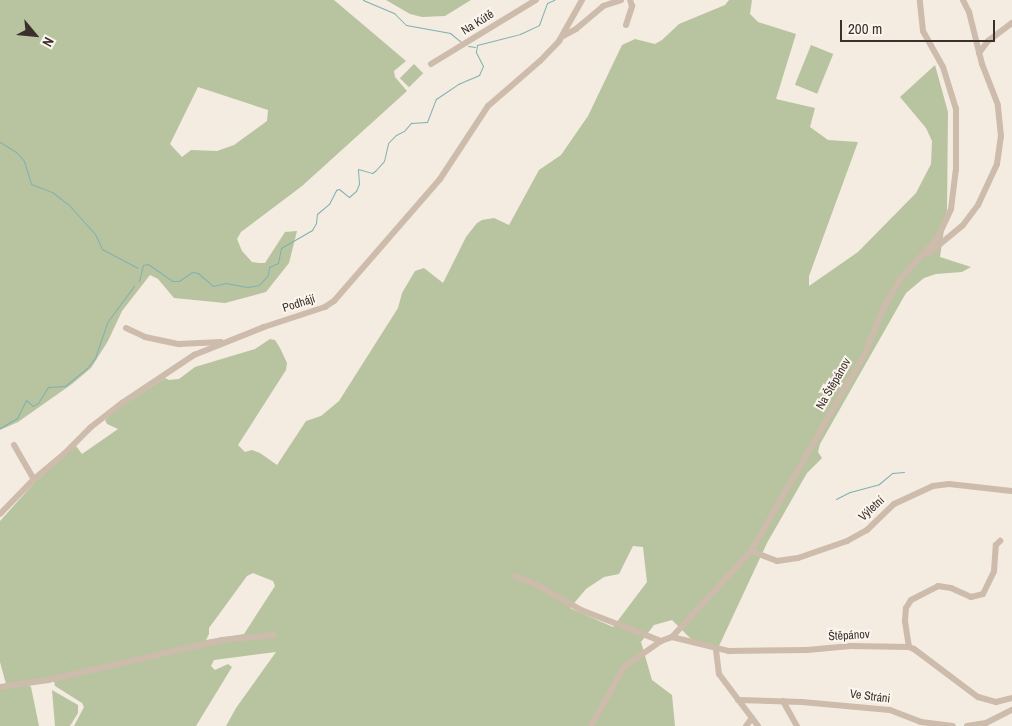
<!DOCTYPE html>
<html>
<head>
<meta charset="utf-8">
<style>
  body { margin:0 }
  #map { position:relative; width:1012px; height:726px; overflow:hidden; background:#f4ebe1; font-family:"Archivo Narrow",sans-serif }
  div>[style] { position:absolute }
  [style*='--x'] { left:calc(var(--x)*1px); top:calc(var(--y)*1px); width:calc(var(--w)*1px); rotate:calc(var(--a)*1deg) }
  .green>* { inset:0; background:#b8c4a0; transform-origin:0 0 }
  .stream>* { height:1px; margin:-0.5px; padding:0 0.5px; transform-origin:0.5px; border-radius:0.5px; background:#7fb0b2 }
  .minor>* { height:6px; margin:-3px; padding:0 3px; transform-origin:3px; border-radius:3px; background:#cdbbac }
  span { translate:-50% -50%; white-space:nowrap; text-align:center; line-height:1.15; -webkit-text-stroke:4px #fbf5ee; paint-order:stroke }
  .street-label { font-size:12px; color:#3b302b }
  .north { position:absolute; left:10px; top:10px; width:50px; height:50px; -webkit-text-stroke:4px #fbf5ee; paint-order:stroke; rotate:118deg; font-size:14px; font-weight:700; line-height:20px; text-align:center; color:#3b302b }
  .north::after { content:''; display:block; margin:auto; width:18px; height:22px; background:#3b302b; clip-path:polygon(50% 0,100% 100%,50% 72%,0 100%) }
  .scale { position:absolute; left:840px; top:20px; width:155px; height:22px; box-sizing:border-box; border:2px solid #3b302b; border-top:0; padding-left:6px; font-size:15px; line-height:18px; white-space:nowrap; color:#3b302b; -webkit-text-stroke:4px #fbf5ee; paint-order:stroke }
</style>
</head>
<body>
<div id="map">
  <div class="green">
    <div style="clip-path:polygon(evenodd,0 0,334px 0,406px 61px,394px 71px,395px 77px,407px 91px,302px 186px,241px 232px,237px 239px,242px 251px,252px 262px,259px 263px,265px 263px,285px 232px,297px 231px,289px 263px,266px 292px,225px 303px,174px 298px,158px 279px,150px 275px,122px 311px,108px 341px,91px 368px,72px 384px,18px 422px,0 430px,0 0,198px 87px,268px 110px,267px 121px,234px 145px,217px 151px,191px 150px,182px 157px,170px 144px,198px 87px)"></div>
    <div style="clip-path:polygon(386px 0,471px 0,445px 16px,422px 17px,410px 14px)"></div>
    <div style="clip-path:polygon(evenodd,729px 0,752px 0,750px 14px,758px 22px,796px 34px,776px 99px,815px 108px,810px 127px,828px 140px,858px 142px,809px 276px,809px 286px,858px 252px,916px 193px,931px 164px,932px 141px,926px 128px,900px 97px,935px 65px,948px 112px,947px 209px,940px 257px,971px 267px,962px 272px,936px 274px,924px 278px,906px 293px,820px 444px,818px 452px,822px 458px,807px 473px,767px 543px,719px 646px,698px 646px,672px 620px,654px 625px,641px 642px,652px 680px,672px 695px,675px 726px,226px 726px,236px 708px,276px 652px,214px 660px,211px 666px,215px 670px,228px 664px,232px 667px,196px 726px,74px 726px,84px 707px,82px 703px,55px 686px,53px 677px,6px 684px,0 662px,0 521px,35px 482px,76px 446px,82px 454px,118px 429px,107px 424px,105px 420px,117px 409px,165px 378px,169px 380px,179px 379px,195px 367px,255px 349px,270px 339px,275px 340px,280px 348px,287px 363px,286px 370px,238px 445px,245px 452px,252px 450px,260px 453px,277px 465px,306px 421px,321px 416px,339px 401px,398px 308px,402px 293px,415px 271px,424px 268px,443px 283px,466px 237px,477px 223px,482px 220px,494px 218px,509px 225px,539px 170px,561px 155px,588px 116px,622px 45px,635px 39px,655px 44px,662px 40px,679px 24px,725px 5px,729px 0,633px 546px,643px 547px,647px 582px,613px 627px,570px 608px,586px 589px,604px 577px,619px 574px,633px 546px,729px 0,253px 573px,273px 581px,275px 586px,244px 634px,206px 640px,209px 634px,209px 628px,247px 576px,253px 573px)"></div>
    <div style="left:811px;top:45px;width:24px;height:43px;rotate:22deg"></div>
    <div style="left:414px;top:64px;width:13px;height:20px;rotate:45deg"></div>
    <div style="clip-path:polygon(28px 685px,31px 687px,39px 726px,0 726px,0 689px)"></div>
    <div style="clip-path:polygon(52px 690px,78px 705px,78px 713px,70px 726px,55px 726px)"></div>
  </div>
  <div class="stream">
    <div style="--x:363;--y:0;--w:34;--a:23"></div>
    <div style="--x:394;--y:13;--w:17;--a:45"></div>
    <div style="--x:406;--y:25;--w:45;--a:10.3"></div>
    <div style="--x:450;--y:33;--w:14;--a:39"></div>
    <div style="--x:468;--y:46;--w:7;--a:8"></div>
    <div style="--x:0;--y:142;--w:19;--a:32"></div>
    <div style="--x:16;--y:152;--w:12;--a:48"></div>
    <div style="--x:24;--y:161;--w:24;--a:73"></div>
    <div style="--x:31;--y:184;--w:22;--a:21"></div>
    <div style="--x:52;--y:192;--w:20;--a:37"></div>
    <div style="--x:68;--y:204;--w:40;--a:48"></div>
    <div style="--x:95;--y:234;--w:17;--a:65"></div>
    <div style="--x:102;--y:249;--w:40;--a:28"></div>
    <div style="--x:139;--y:281;--w:16;--a:-76"></div>
    <div style="--x:143;--y:265;--w:5;--a:-11"></div>
    <div style="--x:148;--y:264;--w:29;--a:35"></div>
    <div style="--x:172;--y:281;--w:7;--a:0"></div>
    <div style="--x:179;--y:281;--w:16;--a:-35"></div>
    <div style="--x:192;--y:272;--w:6;--a:9"></div>
    <div style="--x:198;--y:273;--w:20;--a:41"></div>
    <div style="--x:213;--y:286;--w:13;--a:-13"></div>
    <div style="--x:226;--y:283;--w:21;--a:11"></div>
    <div style="--x:247;--y:287;--w:12;--a:-9"></div>
    <div style="--x:259;--y:285;--w:13;--a:-48"></div>
    <div style="--x:268;--y:275;--w:8;--a:-83"></div>
    <div style="--x:269;--y:267;--w:10;--a:-24"></div>
    <div style="--x:278;--y:263;--w:15;--a:-79"></div>
    <div style="--x:281;--y:248;--w:36;--a:-30"></div>
    <div style="--x:312;--y:230;--w:8;--a:-60"></div>
    <div style="--x:316;--y:223;--w:9;--a:-84"></div>
    <div style="--x:317;--y:214;--w:16;--a:-40"></div>
    <div style="--x:329;--y:204;--w:16;--a:-63"></div>
    <div style="--x:336;--y:190;--w:3;--a:-18"></div>
    <div style="--x:339;--y:189;--w:13;--a:39"></div>
    <div style="--x:349;--y:197;--w:9;--a:-41"></div>
    <div style="--x:356;--y:191;--w:8;--a:-67"></div>
    <div style="--x:359;--y:184;--w:15;--a:-94"></div>
    <div style="--x:358;--y:169;--w:15;--a:16"></div>
    <div style="--x:372;--y:173;--w:4;--a:-34"></div>
    <div style="--x:375;--y:171;--w:13;--a:-48"></div>
    <div style="--x:384;--y:161;--w:18;--a:-77"></div>
    <div style="--x:388;--y:143;--w:11;--a:-45"></div>
    <div style="--x:396;--y:135;--w:9;--a:-27"></div>
    <div style="--x:404;--y:131;--w:11;--a:-49"></div>
    <div style="--x:411;--y:123;--w:16;--a:-4"></div>
    <div style="--x:427;--y:122;--w:25;--a:-69"></div>
    <div style="--x:436;--y:99;--w:27;--a:-34"></div>
    <div style="--x:458;--y:84;--w:23;--a:-23"></div>
    <div style="--x:479;--y:75;--w:10;--a:-66"></div>
    <div style="--x:483;--y:66;--w:16;--a:-117"></div>
    <div style="--x:476;--y:52;--w:7;--a:-82"></div>
    <div style="--x:477;--y:45;--w:44;--a:-14.3"></div>
    <div style="--x:520;--y:34;--w:21;--a:-25"></div>
    <div style="--x:539;--y:25;--w:23;--a:-70"></div>
    <div style="--x:547;--y:3;--w:8;--a:-23"></div>
    <div style="--x:0;--y:428;--w:20;--a:-30"></div>
    <div style="--x:17;--y:418;--w:20;--a:-63"></div>
    <div style="--x:26;--y:400;--w:9;--a:41"></div>
    <div style="--x:33;--y:406;--w:6;--a:-31"></div>
    <div style="--x:38;--y:403;--w:19;--a:-58"></div>
    <div style="--x:48;--y:387;--w:17;--a:-3"></div>
    <div style="--x:65;--y:386;--w:28;--a:-39"></div>
    <div style="--x:87;--y:368;--w:13;--a:-51"></div>
    <div style="--x:95;--y:358;--w:39;--a:-71"></div>
    <div style="--x:108;--y:321;--w:44;--a:-53.4"></div>
    <div style="--x:836;--y:499;--w:16;--a:-27"></div>
    <div style="--x:850;--y:492;--w:30;--a:-15"></div>
    <div style="--x:879;--y:484;--w:17;--a:-40"></div>
    <div style="--x:892;--y:473;--w:12;--a:-5"></div>
  </div>
  <div class="minor">
    <div style="--x:626;--y:25;--w:20;--a:-72"></div>
    <div style="--x:632;--y:6;--w:6;--a:-108"></div>
    <div style="--x:563;--y:36;--w:15;--a:-28"></div>
    <div style="--x:576;--y:29;--w:35;--a:-40"></div>
    <div style="--x:603;--y:6;--w:19;--a:-18"></div>
    <div style="--x:979;--y:53;--w:15;--a:-53"></div>
    <div style="--x:988;--y:41;--w:30;--a:-37"></div>
    <div style="--x:431;--y:64;--w:123;--a:-31.4"></div>
    <div style="--x:928;--y:254;--w:45;--a:-39.6"></div>
    <div style="--x:963;--y:225;--w:25;--a:-53"></div>
    <div style="--x:978;--y:205;--w:45;--a:-65.1"></div>
    <div style="--x:997;--y:164;--w:28;--a:-82"></div>
    <div style="--x:1001;--y:136;--w:31;--a:-96"></div>
    <div style="--x:998;--y:105;--w:44;--a:-111.3"></div>
    <div style="--x:982;--y:64;--w:54;--a:-104"></div>
    <div style="--x:969;--y:12;--w:13;--a:-117"></div>
    <div style="--x:126;--y:328;--w:21;--a:25"></div>
    <div style="--x:145;--y:337;--w:35;--a:12"></div>
    <div style="--x:179;--y:344;--w:42;--a:-2.7"></div>
    <div style="--x:14;--y:445;--w:39;--a:60"></div>
    <div style="--x:0;--y:514;--w:49;--a:-45.8"></div>
    <div style="--x:34;--y:479;--w:39;--a:-40"></div>
    <div style="--x:64;--y:454;--w:38;--a:-45"></div>
    <div style="--x:91;--y:427;--w:39;--a:-38"></div>
    <div style="--x:122;--y:403;--w:87;--a:-33.7"></div>
    <div style="--x:194;--y:355;--w:75;--a:-21.8"></div>
    <div style="--x:264;--y:327;--w:64;--a:-18.2"></div>
    <div style="--x:325;--y:307;--w:11;--a:-34"></div>
    <div style="--x:334;--y:301;--w:162;--a:-49"></div>
    <div style="--x:440;--y:179;--w:87;--a:-56.7"></div>
    <div style="--x:488;--y:106;--w:69;--a:-40.9"></div>
    <div style="--x:540;--y:61;--w:28;--a:-46"></div>
    <div style="--x:559;--y:41;--w:47;--a:-60.7"></div>
    <div style="--x:751;--y:551;--w:28;--a:21"></div>
    <div style="--x:777;--y:561;--w:21;--a:-8"></div>
    <div style="--x:798;--y:558;--w:52;--a:-19.1"></div>
    <div style="--x:847;--y:541;--w:23;--a:-29"></div>
    <div style="--x:867;--y:530;--w:37;--a:-44"></div>
    <div style="--x:894;--y:504;--w:43;--a:-24.8"></div>
    <div style="--x:933;--y:486;--w:16;--a:-7"></div>
    <div style="--x:949;--y:484;--w:63;--a:6.3"></div>
    <div style="--x:515;--y:576;--w:24;--a:22"></div>
    <div style="--x:537;--y:585;--w:51;--a:29.6"></div>
    <div style="--x:581;--y:610;--w:86;--a:21.2"></div>
    <div style="--x:672;--y:637;--w:59;--a:13.8"></div>
    <div style="--x:729;--y:651;--w:78;--a:-0.7"></div>
    <div style="--x:807;--y:650;--w:44;--a:-5.2"></div>
    <div style="--x:851;--y:646;--w:58;--a:1"></div>
    <div style="--x:909;--y:647;--w:5;--a:22"></div>
    <div style="--x:914;--y:649;--w:80;--a:36.9"></div>
    <div style="--x:978;--y:697;--w:19;--a:16"></div>
    <div style="--x:996;--y:702;--w:16;--a:-14"></div>
    <div style="--x:909;--y:647;--w:26;--a:-99"></div>
    <div style="--x:905;--y:621;--w:13;--a:-86"></div>
    <div style="--x:906;--y:608;--w:9;--a:-58"></div>
    <div style="--x:911;--y:600;--w:30;--a:-27"></div>
    <div style="--x:938;--y:586;--w:13;--a:9"></div>
    <div style="--x:951;--y:588;--w:22;--a:24"></div>
    <div style="--x:971;--y:597;--w:12;--a:-14"></div>
    <div style="--x:983;--y:594;--w:25;--a:-64"></div>
    <div style="--x:994;--y:571;--w:26;--a:-86"></div>
    <div style="--x:996;--y:545;--w:6;--a:-45"></div>
    <div style="--x:716;--y:650;--w:24;--a:83"></div>
    <div style="--x:719;--y:674;--w:65;--a:53.1"></div>
    <div style="--x:0;--y:687;--w:49;--a:-8.3"></div>
    <div style="--x:48;--y:680;--w:179;--a:-12.9"></div>
    <div style="--x:222;--y:640;--w:52;--a:-5.5"></div>
    <div style="--x:738;--y:700;--w:64;--a:1.8"></div>
    <div style="--x:802;--y:702;--w:88;--a:5.2"></div>
    <div style="--x:890;--y:710;--w:33;--a:21"></div>
    <div style="--x:921;--y:722;--w:32;--a:7"></div>
    <div style="--x:783;--y:701;--w:29;--a:61"></div>
    <div style="--x:591;--y:726;--w:68;--a:-60.8"></div>
    <div style="--x:624;--y:667;--w:45;--a:-35.1"></div>
    <div style="--x:661;--y:641;--w:12;--a:-20"></div>
    <div style="--x:672;--y:637;--w:117;--a:-47.4"></div>
    <div style="--x:751;--y:551;--w:226;--a:-60"></div>
    <div style="--x:864;--y:355;--w:52;--a:-67.4"></div>
    <div style="--x:884;--y:307;--w:34;--a:-60"></div>
    <div style="--x:901;--y:278;--w:55;--a:-47.9"></div>
    <div style="--x:938;--y:237;--w:31;--a:-65"></div>
    <div style="--x:951;--y:209;--w:39;--a:-83"></div>
    <div style="--x:956;--y:170;--w:61;--a:-90"></div>
    <div style="--x:956;--y:109;--w:44;--a:-107.2"></div>
    <div style="--x:943;--y:67;--w:41;--a:-119.1"></div>
    <div style="--x:923;--y:31;--w:31;--a:-96"></div>
    <div style="--x:746;--y:726;--w:10;--a:-53"></div>
    <div style="--x:967;--y:726;--w:19;--a:-9"></div>
    <div style="--x:986;--y:723;--w:29;--a:-27"></div>
  </div>
  <div class="street-label">
    <span style="left:478px;top:23px;rotate:-32deg">Na Kútě</span>
    <span style="left:299px;top:304px;rotate:-18deg">Podhájí</span>
    <span style="left:834px;top:384px;rotate:-60deg">Na Štěpánov</span>
    <span style="left:872px;top:509px;rotate:-43deg">Výletní</span>
    <span style="left:849px;top:636px;rotate:-3deg">Štěpánov</span>
    <span style="left:870px;top:697px;rotate:7deg">Ve Stráni</span>
  </div>
  <div class="north">N</div>
  <div class="scale">200 m</div>
</div>
</body>
</html>
